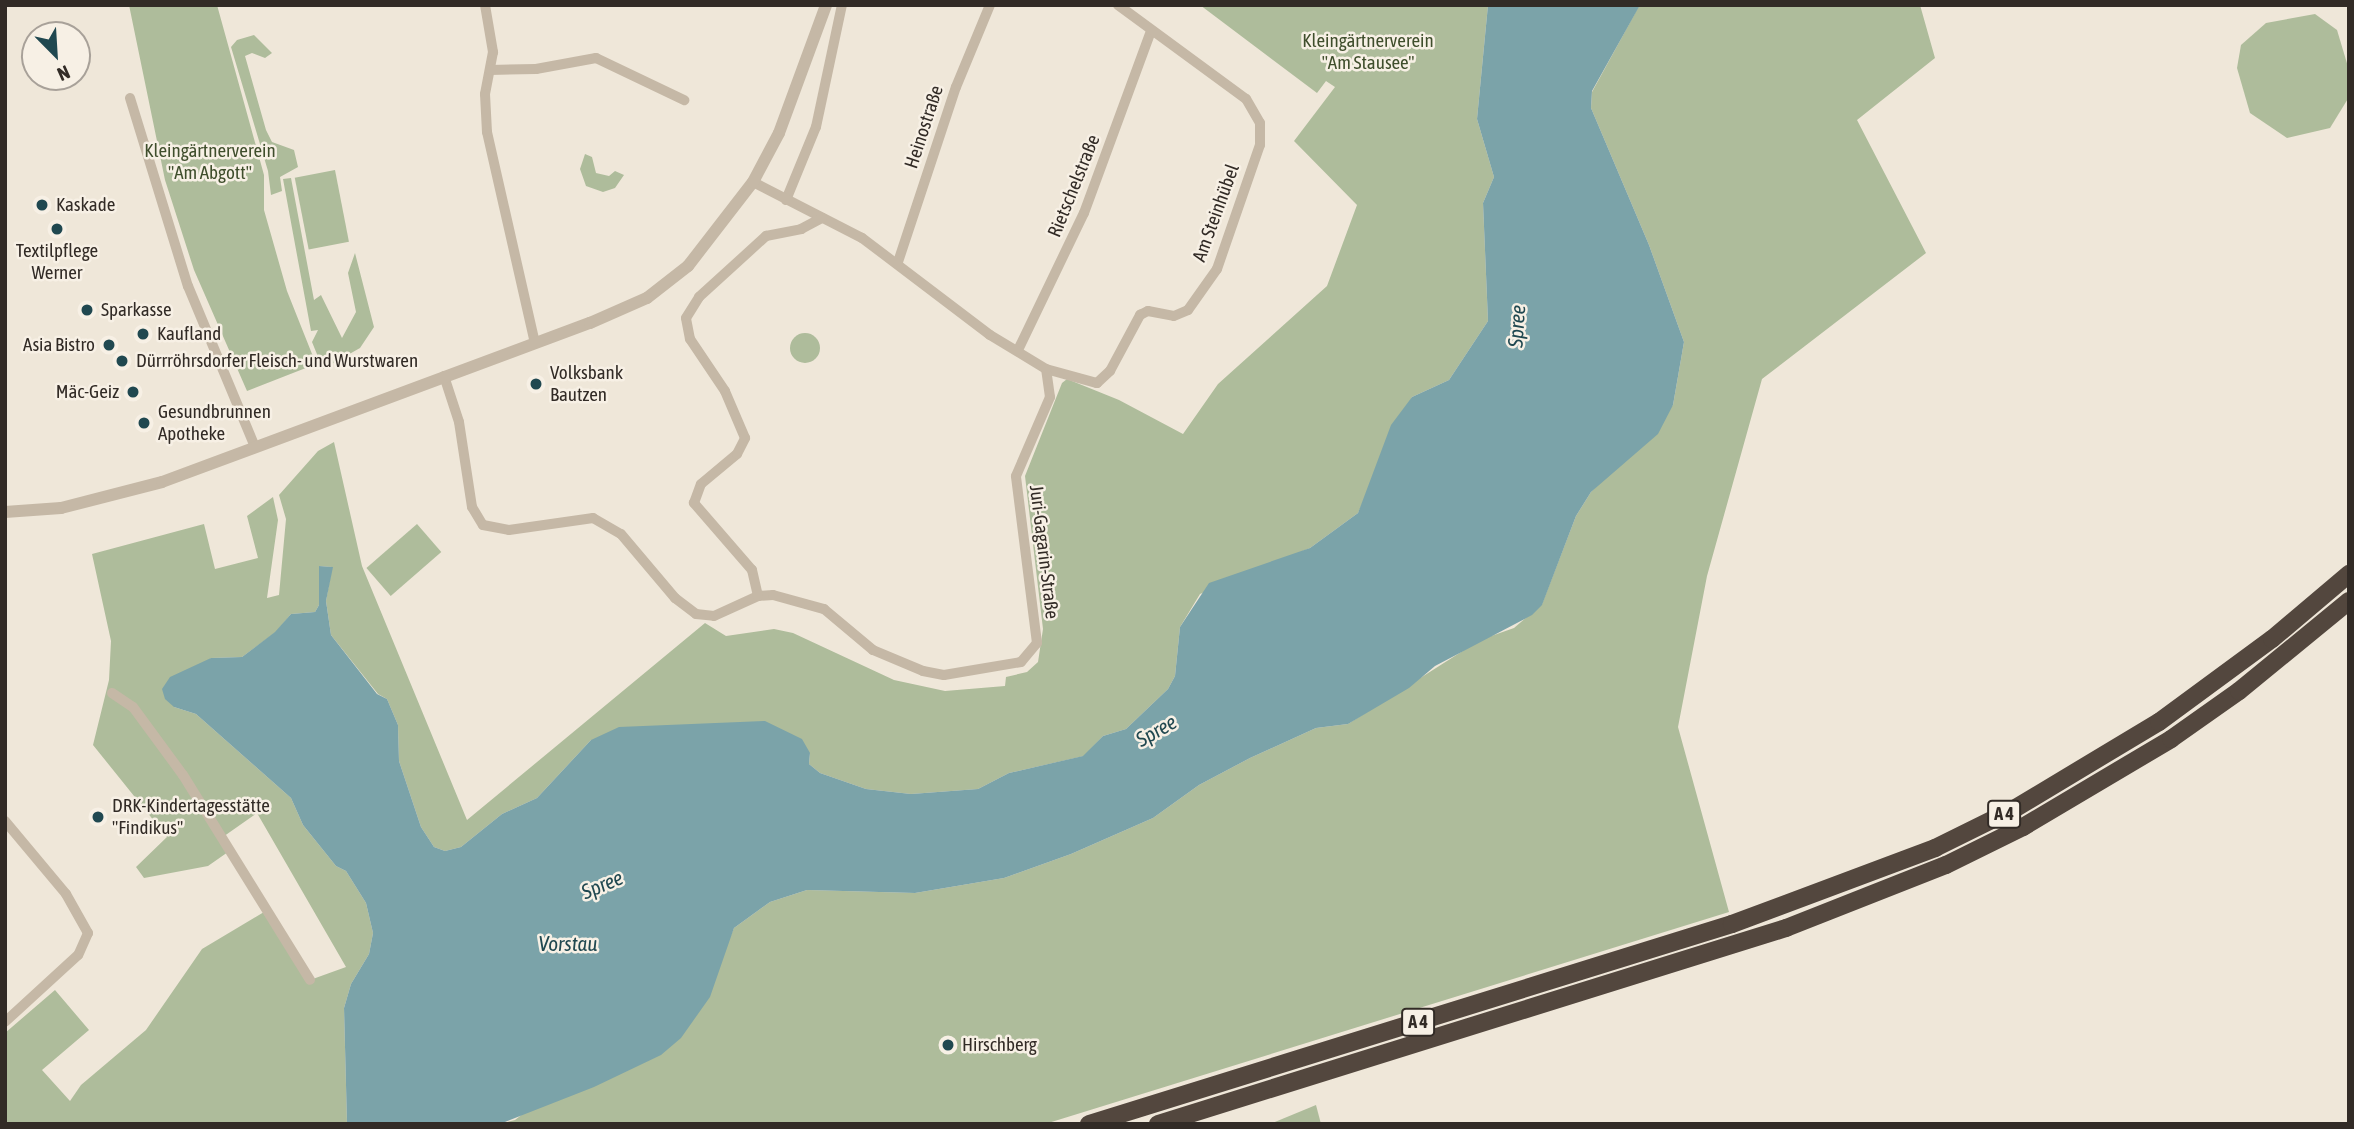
<!DOCTYPE html>
<html>
<head>
<meta charset="utf-8">
<style>
  body { margin:0 }
  #map { position:relative; width:2354px; height:1129px; overflow:hidden; background:#efe7d9; font-family:"Asap Condensed",sans-serif }
  div>[style] { position:absolute }
  [style*='--x'] { left:calc(var(--x)*1px); top:calc(var(--y)*1px); width:calc(var(--w)*1px); rotate:calc(var(--a)*1deg) }
  .green>* { inset:0; background:#aebc9b; transform-origin:0 0 }
  .round { border-radius:50% }
  .water>* { inset:0; background:#7ba3a9 }
  .minor>* { height:10px; margin:-5px; padding:0 5px; transform-origin:5px; border-radius:5px; background:#c5b8a6 }
  .tertiary>* { height:12px; margin:-6px; padding:0 6px; transform-origin:6px; border-radius:6px; background:#c5b8a6 }
  .motorway>* { height:18px; margin:-9px; padding:0 9px; transform-origin:9px; border-radius:9px; background:#53473e }
  .dots>* { width:19px; height:19px; translate:-50% -50%; box-sizing:border-box; border:4px solid #f7f0e5; border-radius:50% }
  span { translate:-50% -50%; white-space:nowrap; text-align:center; line-height:1.15; -webkit-text-stroke:5px #f7f0e5; paint-order:stroke }
  .shield-label span { padding:2px 5px; background:#f7f0e5; border:2px solid; border-radius:5px; -webkit-text-stroke-width:0 }
  .shield-label { font-size:18px; color:#322b26; font-weight:700 }
  .park-label { font-size:19px; color:#3f4e2c }
  .street-label { font-size:19px; color:#322b26 }
  .poi-label { font-size:19px; color:#322b26 }
  .left { translate:0 -50%; text-align:left }
  .right { translate:-100% -50%; text-align:right }
  .water-label { font-size:21px; color:#204850; font-style:italic }
  .frame { position:absolute; inset:0; border:7px solid #322b26; pointer-events:none }
  .north { position:absolute; left:21px; top:21px; width:70px; height:70px; box-sizing:border-box; background:#f7f0e5; border:2px solid #a8a199; border-radius:50%; rotate:156deg; font-size:19px; font-weight:700; line-height:28px; text-align:center; color:#322b26 }
  .north::after { content:''; display:block; margin:auto; width:24px; height:32px; background:#204850; clip-path:polygon(50% 0,100% 100%,50% 72%,0 100%) }
</style>
</head>
<body>
<div id="map">
  <div class="green">
    <div style="clip-path:polygon(129px 5px,217px 5px,264px 175px,264px 210px,287px 291px,316px 364px,247px 391px,194px 270px,165px 180px)"></div>
    <div style="clip-path:polygon(1200px 5px,1488px 5px,1477px 119px,1494px 177px,1483px 203px,1488px 321px,1449px 380px,1412px 397px,1358px 513px,1310px 548px,1200px 594px,1180px 627px,1175px 676px,1168px 689px,1126px 729px,1103px 736px,1084px 756px,1009px 773px,978px 789px,911px 794px,866px 789px,820px 773px,809px 764px,810px 753px,591px 740px,537px 798px,502px 814px,461px 847px,445px 851px,434px 847px,421px 827px,399px 761px,398px 725px,387px 699px,378px 694px,331px 635px,326px 601px,332px 567px,319px 566px,319px 605px,315px 612px,291px 614px,276px 632px,242px 657px,211px 658px,174px 707px,196px 714px,291px 798px,303px 825px,336px 866px,346px 871px,366px 903px,373px 933px,369px 954px,351px 984px,344px 1008px,347px 1124px,5px 1124px,5px 1033px,55px 990px,89px 1030px,42px 1070px,70px 1101px,81px 1085px,146px 1030px,202px 949px,264px 912px,310px 980px,346px 967px,257px 813px,220px 839px,228px 852px,208px 866px,144px 878px,136px 867px,167px 837px,93px 745px,109px 680px,111px 641px,92px 554px,204px 524px,215px 569px,258px 558px,247px 516px,273px 497px,278px 520px,267px 598px,279px 595px,286px 519px,279px 495px,318px 451px,334px 442px,362px 566px,467px 820px,705px 623px,726px 636px,774px 629px,793px 633px,894px 680px,945px 691px,1005px 686px,1006px 677px,1027px 672px,1038px 662px,1043px 629px,1025px 476px,1062px 383px,1067px 379px,1119px 400px,1183px 434px,1218px 384px,1327px 286px,1357px 205px,1294px 141px,1335px 87px,1326px 81px,1317px 93px)"></div>
    <div style="clip-path:polygon(1920px 5px,1935px 58px,1857px 120px,1926px 253px,1762px 379px,1707px 576px,1678px 727px,1729px 912px,1045px 1124px,500px 1124px,515px 1120px,719px 963px,734px 928px,770px 902px,807px 890px,915px 893px,1004px 878px,1071px 854px,1153px 818px,1199px 785px,1250px 758px,1316px 728px,1348px 724px,1480px 640px,1514px 628px,1542px 604px,1576px 516px,1591px 492px,1673px 405px,1684px 342px,1649px 245px,1591px 108px,1592px 92px,1639px 6px)"></div>
    <div style="clip-path:polygon(2315px 14px,2337px 30px,2349px 70px,2349px 97px,2330px 128px,2287px 138px,2250px 113px,2237px 68px,2241px 45px,2266px 23px)"></div>
    <div style="clip-path:polygon(254px 35px,272px 53px,265px 58px,252px 53px,245px 56px,266px 130px,272px 142px,294px 150px,298px 167px,280px 177px,282px 191px,271px 195px,268px 171px,231px 47px,237px 40px)"></div>
    <div style="clip-path:polygon(585px 154px,592px 157px,596px 173px,609px 176px,615px 171px,624px 175px,615px 188px,603px 192px,586px 186px,580px 169px)"></div>
    <div style="left:335px;top:170px;width:73px;height:41px;rotate:79deg"></div>
    <div style="clip-path:polygon(291px 178px,314px 300px,321px 295px,342px 338px,356px 312px,348px 273px,355px 253px,374px 327px,360px 348px,323px 369px,312px 342px,318px 330px,311px 331px,283px 179px)"></div>
    <div class="round" style="left:790px;top:333px;width:30px;height:30px"></div>
    <div style="left:417px;top:524px;width:37px;height:67px;rotate:49deg"></div>
    <div style="clip-path:polygon(1316px 1105px,1321px 1124px,1270px 1124px)"></div>
  </div>
  <div class="water">
    <div style="clip-path:polygon(1488px 5px,1640px 5px,1592px 91px,1591px 108px,1649px 245px,1684px 342px,1673px 405px,1658px 434px,1591px 492px,1576px 516px,1542px 605px,1532px 615px,1435px 666px,1409px 688px,1348px 724px,1316px 728px,1250px 758px,1199px 785px,1153px 818px,1071px 854px,1004px 878px,915px 893px,807px 890px,770px 902px,734px 928px,710px 997px,681px 1038px,661px 1055px,594px 1087px,500px 1124px,347px 1124px,344px 1008px,351px 984px,369px 954px,373px 933px,366px 903px,346px 871px,336px 866px,303px 825px,291px 798px,196px 714px,174px 707px,165px 699px,162px 689px,170px 677px,211px 658px,242px 657px,275px 632px,291px 614px,315px 612px,319px 605px,319px 566px,333px 567px,326px 601px,331px 635px,377px 694px,387px 699px,398px 725px,399px 761px,421px 827px,434px 847px,445px 851px,461px 847px,502px 814px,537px 798px,591px 740px,619px 727px,765px 721px,802px 739px,810px 753px,809px 764px,820px 773px,866px 789px,911px 794px,978px 789px,1009px 773px,1083px 756px,1103px 736px,1126px 729px,1168px 689px,1175px 676px,1180px 627px,1209px 583px,1310px 548px,1358px 513px,1391px 425px,1412px 397px,1449px 380px,1488px 321px,1483px 203px,1494px 177px,1477px 119px)"></div>
  </div>
  <div class="minor">
    <div style="--x:485;--y:5;--w:48;--a:80.3"></div>
    <div style="--x:493;--y:52;--w:43;--a:100.8"></div>
    <div style="--x:485;--y:94;--w:38;--a:87"></div>
    <div style="--x:487;--y:132;--w:216;--a:77.2"></div>
    <div style="--x:490;--y:70;--w:46;--a:-1.2"></div>
    <div style="--x:536;--y:69;--w:61;--a:-10.4"></div>
    <div style="--x:596;--y:58;--w:98;--a:25.5"></div>
    <div style="--x:130;--y:98;--w:197;--a:72.9"></div>
    <div style="--x:188;--y:286;--w:174;--a:67.4"></div>
    <div style="--x:786;--y:200;--w:79;--a:-67.7"></div>
    <div style="--x:816;--y:127;--w:125;--a:-78"></div>
    <div style="--x:898;--y:262;--w:184;--a:-71.7"></div>
    <div style="--x:956;--y:87;--w:89;--a:-67.5"></div>
    <div style="--x:1018;--y:350;--w:152;--a:-64.3"></div>
    <div style="--x:1084;--y:213;--w:194;--a:-69.8"></div>
    <div style="--x:1046;--y:369;--w:53;--a:15.4"></div>
    <div style="--x:1097;--y:383;--w:18;--a:-43"></div>
    <div style="--x:1110;--y:371;--w:64;--a:-61.8"></div>
    <div style="--x:1140;--y:315;--w:9;--a:-27"></div>
    <div style="--x:1148;--y:311;--w:26;--a:11"></div>
    <div style="--x:1174;--y:316;--w:15;--a:-23"></div>
    <div style="--x:1188;--y:310;--w:50;--a:-54.7"></div>
    <div style="--x:1217;--y:269;--w:131;--a:-70.9"></div>
    <div style="--x:1260;--y:145;--w:22;--a:-90"></div>
    <div style="--x:1260;--y:123;--w:28;--a:-120"></div>
    <div style="--x:1246;--y:99;--w:159;--a:-143.7"></div>
    <div style="--x:444;--y:376;--w:48;--a:71.9"></div>
    <div style="--x:459;--y:422;--w:86;--a:81.3"></div>
    <div style="--x:472;--y:507;--w:21;--a:59"></div>
    <div style="--x:483;--y:525;--w:26;--a:11"></div>
    <div style="--x:509;--y:530;--w:85;--a:-8.1"></div>
    <div style="--x:593;--y:518;--w:32;--a:30"></div>
    <div style="--x:621;--y:534;--w:84;--a:49.8"></div>
    <div style="--x:675;--y:598;--w:26;--a:37"></div>
    <div style="--x:696;--y:614;--w:18;--a:6"></div>
    <div style="--x:714;--y:616;--w:48;--a:-24.4"></div>
    <div style="--x:758;--y:596;--w:15;--a:-4"></div>
    <div style="--x:773;--y:595;--w:53;--a:15.4"></div>
    <div style="--x:824;--y:609;--w:64;--a:39.9"></div>
    <div style="--x:873;--y:650;--w:54;--a:22.8"></div>
    <div style="--x:923;--y:671;--w:21;--a:11"></div>
    <div style="--x:944;--y:675;--w:78;--a:-9.6"></div>
    <div style="--x:1021;--y:662;--w:25;--a:-50"></div>
    <div style="--x:1037;--y:643;--w:168;--a:-97.2"></div>
    <div style="--x:1016;--y:476;--w:86;--a:-66.7"></div>
    <div style="--x:1050;--y:397;--w:28;--a:-98"></div>
    <div style="--x:1046;--y:369;--w:66;--a:-148.7"></div>
    <div style="--x:990;--y:335;--w:161;--a:-142.8"></div>
    <div style="--x:862;--y:238;--w:123;--a:-152.8"></div>
    <div style="--x:758;--y:596;--w:27;--a:-103"></div>
    <div style="--x:752;--y:570;--w:89;--a:-130.9"></div>
    <div style="--x:694;--y:503;--w:20;--a:-70"></div>
    <div style="--x:701;--y:484;--w:47;--a:-39.8"></div>
    <div style="--x:737;--y:454;--w:18;--a:-63"></div>
    <div style="--x:745;--y:438;--w:51;--a:-113.1"></div>
    <div style="--x:725;--y:391;--w:63;--a:-123.9"></div>
    <div style="--x:690;--y:339;--w:21;--a:-101"></div>
    <div style="--x:686;--y:318;--w:25;--a:-58"></div>
    <div style="--x:699;--y:297;--w:91;--a:-42.3"></div>
    <div style="--x:766;--y:236;--w:36;--a:-11"></div>
    <div style="--x:801;--y:229;--w:24;--a:-28"></div>
    <div style="--x:112;--y:693;--w:25;--a:34"></div>
    <div style="--x:133;--y:707;--w:84;--a:53.7"></div>
    <div style="--x:183;--y:775;--w:241;--a:58.2"></div>
    <div style="--x:5;--y:821;--w:95;--a:50.1"></div>
    <div style="--x:66;--y:894;--w:45;--a:60.6"></div>
    <div style="--x:88;--y:933;--w:24;--a:114"></div>
    <div style="--x:78;--y:955;--w:99;--a:137.5"></div>
  </div>
  <div class="tertiary">
    <div style="--x:5;--y:512;--w:56;--a:-4.1"></div>
    <div style="--x:61;--y:508;--w:104;--a:-14.4"></div>
    <div style="--x:162;--y:482;--w:457;--a:-20.4"></div>
    <div style="--x:590;--y:323;--w:62;--a:-23.7"></div>
    <div style="--x:647;--y:298;--w:52;--a:-38"></div>
    <div style="--x:688;--y:266;--w:106;--a:-52.3"></div>
    <div style="--x:753;--y:182;--w:55;--a:-62"></div>
    <div style="--x:779;--y:133;--w:136;--a:-69.8"></div>
  </div>
  <div class="motorway">
    <div style="--x:1089;--y:1124;--w:673;--a:-17.28"></div>
    <div style="--x:1732;--y:924;--w:217;--a:-20.5"></div>
    <div style="--x:1935;--y:848;--w:88;--a:-26.3"></div>
    <div style="--x:2014;--y:809;--w:169;--a:-31"></div>
    <div style="--x:2159;--y:722;--w:140;--a:-36.3"></div>
    <div style="--x:2272;--y:639;--w:101;--a:-40.2"></div>
    <div style="--x:1158;--y:1124;--w:658;--a:-17.33"></div>
    <div style="--x:1786;--y:928;--w:172;--a:-21.5"></div>
    <div style="--x:1946;--y:865;--w:86;--a:-26.3"></div>
    <div style="--x:2023;--y:827;--w:172;--a:-30.7"></div>
    <div style="--x:2171;--y:739;--w:83;--a:-35.2"></div>
    <div style="--x:2239;--y:691;--w:142;--a:-39.3"></div>
  </div>
  <div class="dots">
    <div style="left:42px;top:205px;background:#204850"></div>
    <div style="left:57px;top:229px;background:#204850"></div>
    <div style="left:87px;top:310px;background:#204850"></div>
    <div style="left:143px;top:334px;background:#204850"></div>
    <div style="left:109px;top:345px;background:#204850"></div>
    <div style="left:122px;top:361px;background:#204850"></div>
    <div style="left:536px;top:384px;background:#204850"></div>
    <div style="left:133px;top:392px;background:#204850"></div>
    <div style="left:144px;top:423px;background:#204850"></div>
    <div style="left:98px;top:817px;background:#204850"></div>
    <div style="left:948px;top:1045px;background:#204850"></div>
  </div>
  <div class="shield-label">
    <span style="left:2004px;top:814px">A 4</span>
    <span style="left:1418px;top:1022px">A 4</span>
  </div>
  <div class="park-label">
    <span style="left:1368px;top:52px">Kleingärtnerverein<br>"Am Stausee"</span>
    <span style="left:210px;top:162px">Kleingärtnerverein<br>"Am Abgott"</span>
  </div>
  <div class="street-label">
    <span style="left:924px;top:127px;rotate:-72deg">Heinostraße</span>
    <span style="left:1074px;top:186px;rotate:-68deg">Rietschelstraße</span>
    <span style="left:1216px;top:213px;rotate:-70deg">Am Steinhübel</span>
    <span style="left:1044px;top:552px;rotate:83deg">Juri-Gagarin-Straße</span>
  </div>
  <div class="poi-label">
    <span class="left" style="left:56px;top:205px">Kaskade</span>
    <span style="left:57px;top:262px">Textilpflege<br>Werner</span>
    <span class="left" style="left:101px;top:310px">Sparkasse</span>
    <span class="left" style="left:157px;top:334px">Kaufland</span>
    <span class="right" style="left:95px;top:345px">Asia Bistro</span>
    <span class="left" style="left:136px;top:361px">Dürrröhrsdorfer Fleisch- und Wurstwaren</span>
    <span class="left" style="left:550px;top:384px">Volksbank<br>Bautzen</span>
    <span class="right" style="left:119px;top:392px">Mäc-Geiz</span>
    <span class="left" style="left:158px;top:423px">Gesundbrunnen<br>Apotheke</span>
    <span class="left" style="left:112px;top:817px">DRK-Kindertagesstätte<br>"Findikus"</span>
    <span class="left" style="left:962px;top:1045px">Hirschberg</span>
  </div>
  <div class="water-label">
    <span style="left:1516px;top:326px;rotate:-86deg">Spree</span>
    <span style="left:1156px;top:730px;rotate:-30deg">Spree</span>
    <span style="left:602px;top:884px;rotate:-23deg">Spree</span>
    <span style="left:568px;top:943px">Vorstau</span>
  </div>
  <div class="frame"></div>
  <div class="north">N</div>
</div>
</body>
</html>
